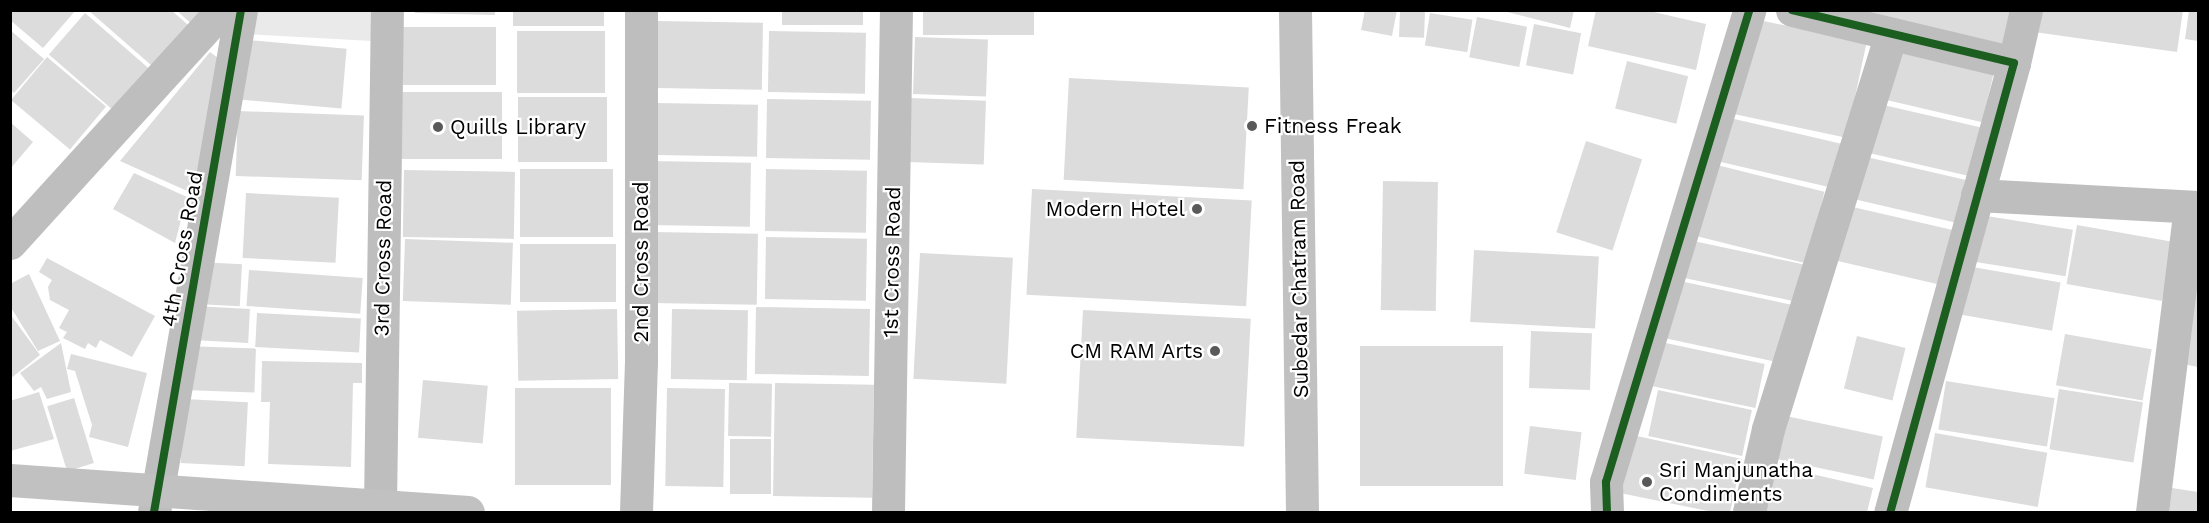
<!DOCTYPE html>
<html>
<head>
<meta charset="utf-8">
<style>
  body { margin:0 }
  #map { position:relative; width:2209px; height:523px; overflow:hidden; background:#fff; font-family:"Work Sans",sans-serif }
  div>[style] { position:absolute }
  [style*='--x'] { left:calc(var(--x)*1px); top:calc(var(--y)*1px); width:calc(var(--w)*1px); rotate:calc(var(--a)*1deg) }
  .green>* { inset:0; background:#eaeaea }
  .building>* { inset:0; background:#dcdcdc; transform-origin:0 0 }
  .minor>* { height:33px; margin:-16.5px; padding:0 16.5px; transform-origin:16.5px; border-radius:16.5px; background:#bebebe }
  .secondary>* { height:33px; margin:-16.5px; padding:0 16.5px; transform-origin:16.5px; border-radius:16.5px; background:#c1c1c1 }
  .cycleway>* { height:8px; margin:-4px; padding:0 4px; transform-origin:4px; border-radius:4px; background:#1b5e20 }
  .dots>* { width:16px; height:16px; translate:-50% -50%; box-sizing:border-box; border:3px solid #fff; border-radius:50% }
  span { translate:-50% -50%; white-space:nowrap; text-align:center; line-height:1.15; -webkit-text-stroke:4.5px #fff; paint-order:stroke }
  .poi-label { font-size:21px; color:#000 }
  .left { translate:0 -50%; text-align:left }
  .right { translate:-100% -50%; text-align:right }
  .street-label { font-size:21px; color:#000 }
  .frame { position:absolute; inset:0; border:12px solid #000; pointer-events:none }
</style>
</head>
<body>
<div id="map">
  <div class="green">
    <div style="clip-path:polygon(246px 11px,372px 11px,372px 41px,244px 34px)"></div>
  </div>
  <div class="building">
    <div style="clip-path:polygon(10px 10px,76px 10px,43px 48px,10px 20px)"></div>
    <div style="clip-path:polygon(88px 10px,171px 10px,195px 31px,159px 72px)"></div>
    <div style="clip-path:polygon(176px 10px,208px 10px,194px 26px)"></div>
    <div style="clip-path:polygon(415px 10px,495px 10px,495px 15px,415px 13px)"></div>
    <div style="left:513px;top:10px;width:91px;height:16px"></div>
    <div style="left:782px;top:10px;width:81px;height:15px"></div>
    <div style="left:923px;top:10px;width:111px;height:25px"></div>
    <div style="clip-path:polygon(1365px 10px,1397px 10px,1392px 36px,1361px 30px)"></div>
    <div style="left:1400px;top:10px;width:25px;height:27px;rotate:2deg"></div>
    <div style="clip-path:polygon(1499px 10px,1574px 10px,1570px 28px)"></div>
    <div style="clip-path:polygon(1596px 10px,1645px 10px,1706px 24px,1696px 70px,1588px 46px)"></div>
    <div style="clip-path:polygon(1838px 10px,2017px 10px,2007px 51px)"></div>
    <div style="clip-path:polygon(2037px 10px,2183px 10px,2177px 52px,2034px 32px)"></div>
    <div style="clip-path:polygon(2189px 10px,2198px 10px,2198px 41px,2185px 39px)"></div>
    <div style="left:85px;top:13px;width:90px;height:55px;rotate:41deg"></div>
    <div style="left:1430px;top:13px;width:43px;height:33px;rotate:9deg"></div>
    <div style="left:1477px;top:17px;width:51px;height:41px;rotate:11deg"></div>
    <div style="left:1754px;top:19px;width:115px;height:97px;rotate:12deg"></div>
    <div style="left:657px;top:21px;width:106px;height:67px;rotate:1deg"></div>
    <div style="left:1534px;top:24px;width:48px;height:42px;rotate:11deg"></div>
    <div style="left:403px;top:27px;width:93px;height:58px"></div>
    <div style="clip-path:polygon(10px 30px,44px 59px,14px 93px,10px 90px)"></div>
    <div style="left:517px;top:31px;width:88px;height:62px"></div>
    <div style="left:769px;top:31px;width:97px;height:61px;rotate:1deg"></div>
    <div style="left:915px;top:37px;width:73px;height:57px;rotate:2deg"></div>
    <div style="left:247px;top:40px;width:100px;height:60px;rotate:5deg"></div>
    <div style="left:1892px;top:51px;width:104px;height:49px;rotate:13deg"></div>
    <div style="clip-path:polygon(210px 52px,229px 66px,194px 194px,120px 161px)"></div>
    <div style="left:47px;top:57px;width:77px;height:56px;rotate:40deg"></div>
    <div style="left:1627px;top:61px;width:63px;height:49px;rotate:14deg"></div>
    <div style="left:1069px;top:78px;width:180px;height:102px;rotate:3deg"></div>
    <div style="left:395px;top:92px;width:107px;height:67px"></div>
    <div style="left:518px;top:97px;width:89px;height:65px"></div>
    <div style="left:910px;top:98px;width:76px;height:64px;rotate:2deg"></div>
    <div style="left:767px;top:99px;width:104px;height:59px;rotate:1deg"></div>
    <div style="left:656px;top:103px;width:102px;height:52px;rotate:1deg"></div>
    <div style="left:1879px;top:104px;width:105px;height:50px;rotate:13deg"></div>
    <div style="left:238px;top:111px;width:126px;height:65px;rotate:2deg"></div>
    <div style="left:1730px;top:118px;width:114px;height:45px;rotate:13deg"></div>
    <div style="clip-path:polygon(10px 122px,33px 142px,10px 169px)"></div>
    <div style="left:1586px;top:141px;width:59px;height:96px;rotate:18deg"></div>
    <div style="left:1858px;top:155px;width:113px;height:44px;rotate:13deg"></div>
    <div style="left:650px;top:161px;width:101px;height:64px;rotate:1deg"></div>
    <div style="left:1709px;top:163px;width:119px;height:74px;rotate:14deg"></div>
    <div style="left:520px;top:169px;width:93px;height:68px"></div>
    <div style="left:766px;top:169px;width:101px;height:62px;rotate:1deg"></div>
    <div style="left:404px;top:170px;width:111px;height:67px;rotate:1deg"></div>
    <div style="clip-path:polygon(134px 173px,187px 197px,175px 243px,113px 209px)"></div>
    <div style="left:1383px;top:181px;width:55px;height:129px;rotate:1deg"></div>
    <div style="left:1032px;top:189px;width:220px;height:106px;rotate:3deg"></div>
    <div style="left:246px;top:193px;width:93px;height:65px;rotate:3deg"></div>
    <div style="left:1844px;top:205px;width:116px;height:56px;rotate:13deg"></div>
    <div style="left:1980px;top:215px;width:94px;height:47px;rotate:9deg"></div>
    <div style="left:2077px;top:225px;width:97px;height:60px;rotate:10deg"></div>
    <div style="left:653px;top:232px;width:105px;height:71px;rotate:1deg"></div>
    <div style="left:766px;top:237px;width:101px;height:62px;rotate:1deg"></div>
    <div style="left:405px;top:239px;width:108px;height:62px;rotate:2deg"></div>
    <div style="left:1684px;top:239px;width:124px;height:38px;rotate:12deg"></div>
    <div style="left:520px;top:244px;width:96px;height:58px"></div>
    <div style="left:1474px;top:250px;width:125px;height:72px;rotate:3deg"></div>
    <div style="left:920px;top:253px;width:93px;height:126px;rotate:3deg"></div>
    <div style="clip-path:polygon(47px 258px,155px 316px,132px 357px,100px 340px,96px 348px,88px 343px,85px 349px,63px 338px,67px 332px,59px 328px,69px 310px,50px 300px,48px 287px,52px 280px,39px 272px)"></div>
    <div style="left:199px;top:262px;width:43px;height:42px;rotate:3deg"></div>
    <div style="left:1967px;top:266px;width:95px;height:49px;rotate:10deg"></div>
    <div style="left:249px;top:270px;width:114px;height:36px;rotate:4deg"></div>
    <div style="clip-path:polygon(29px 274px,60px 341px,38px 351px,10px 306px,10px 284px)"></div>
    <div style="left:1675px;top:280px;width:119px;height:59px;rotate:12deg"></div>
    <div style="clip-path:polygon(2197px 281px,2198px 281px,2198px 367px,2183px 364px)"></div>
    <div style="left:194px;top:306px;width:56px;height:34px;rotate:3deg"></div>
    <div style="left:756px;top:307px;width:114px;height:67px;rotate:1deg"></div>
    <div style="left:617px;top:309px;width:70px;height:100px;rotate:89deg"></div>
    <div style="left:672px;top:309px;width:76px;height:70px;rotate:1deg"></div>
    <div style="left:1083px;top:310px;width:168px;height:128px;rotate:3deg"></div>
    <div style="left:257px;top:313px;width:104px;height:34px;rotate:3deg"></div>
    <div style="clip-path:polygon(10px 314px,40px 355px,10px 379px)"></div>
    <div style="left:1531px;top:331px;width:61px;height:57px;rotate:2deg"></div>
    <div style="left:2065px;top:334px;width:88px;height:52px;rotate:10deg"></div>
    <div style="left:1857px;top:336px;width:50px;height:54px;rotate:14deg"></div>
    <div style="left:1661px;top:342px;width:106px;height:45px;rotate:12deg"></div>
    <div style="clip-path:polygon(61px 343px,71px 392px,47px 399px,41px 387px,34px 391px,20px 373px)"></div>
    <div style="left:185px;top:346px;width:71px;height:44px;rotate:2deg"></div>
    <div style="left:1360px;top:346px;width:143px;height:140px"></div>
    <div style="clip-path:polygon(71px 354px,147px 373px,128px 447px,89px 437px,92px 425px,75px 371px,67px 369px)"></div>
    <div style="clip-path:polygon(262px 361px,362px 363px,362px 383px,353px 383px,351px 467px,268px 464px,270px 402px,261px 402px)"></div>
    <div style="left:423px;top:380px;width:65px;height:58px;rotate:5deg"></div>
    <div style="left:1946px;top:381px;width:110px;height:49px;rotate:9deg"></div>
    <div style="left:729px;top:383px;width:43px;height:53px;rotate:1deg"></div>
    <div style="left:775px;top:383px;width:99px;height:113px;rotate:1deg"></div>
    <div style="left:515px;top:388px;width:96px;height:97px"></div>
    <div style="left:667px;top:388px;width:58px;height:98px;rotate:1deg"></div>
    <div style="left:2059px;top:389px;width:85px;height:61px;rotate:9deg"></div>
    <div style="left:1658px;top:390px;width:96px;height:47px;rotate:12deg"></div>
    <div style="clip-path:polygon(39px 392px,54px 439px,10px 451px,10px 401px)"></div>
    <div style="left:74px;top:398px;width:68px;height:28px;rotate:73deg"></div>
    <div style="left:184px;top:399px;width:64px;height:64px;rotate:3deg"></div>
    <div style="left:1786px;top:416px;width:99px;height:44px;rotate:12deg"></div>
    <div style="left:1530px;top:426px;width:52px;height:48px;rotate:7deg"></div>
    <div style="left:1935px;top:433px;width:114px;height:55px;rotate:10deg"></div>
    <div style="clip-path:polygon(1628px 434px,1742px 459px,1730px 512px,1713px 512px,1615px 492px)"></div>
    <div style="left:730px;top:439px;width:41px;height:55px"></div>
    <div style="clip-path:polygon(1773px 465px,1873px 488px,1867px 512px,1762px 512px)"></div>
    <div style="clip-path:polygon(2172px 488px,2198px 492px,2198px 512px,2169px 512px)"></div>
  </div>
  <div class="minor">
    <div style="--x:1792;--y:10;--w:228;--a:13.4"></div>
    <div style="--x:2014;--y:63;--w:466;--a:105.4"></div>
    <div style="--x:2014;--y:63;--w:54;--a:-77.2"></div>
    <div style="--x:1977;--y:195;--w:221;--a:3.1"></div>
    <div style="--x:10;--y:243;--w:315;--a:-47.7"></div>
    <div style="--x:380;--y:506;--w:496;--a:-89.2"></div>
    <div style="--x:154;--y:512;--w:509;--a:-80.17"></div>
    <div style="--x:636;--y:512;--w:150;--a:-88.1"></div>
    <div style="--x:641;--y:362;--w:352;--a:-90"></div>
    <div style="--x:888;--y:512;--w:502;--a:-89.09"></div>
    <div style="--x:1607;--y:512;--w:30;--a:-92"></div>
    <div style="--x:1606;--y:482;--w:493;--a:-73.1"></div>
    <div style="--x:1749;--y:512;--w:85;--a:-77.1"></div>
    <div style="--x:1768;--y:429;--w:414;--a:-72.7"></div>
    <div style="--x:2152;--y:512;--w:307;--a:-82.9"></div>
  </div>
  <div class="secondary">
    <div style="--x:1295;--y:10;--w:502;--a:89.2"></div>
    <div style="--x:10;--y:480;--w:459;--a:4"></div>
  </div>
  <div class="cycleway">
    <div style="--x:1792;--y:10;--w:228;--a:13.4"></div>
    <div style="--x:2014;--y:63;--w:466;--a:105.4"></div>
    <div style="--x:154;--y:512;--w:509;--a:-80.17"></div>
    <div style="--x:1607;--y:512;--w:30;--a:-92"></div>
    <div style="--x:1606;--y:482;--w:493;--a:-73.1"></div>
  </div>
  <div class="dots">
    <div style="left:1252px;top:126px;background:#595959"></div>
    <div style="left:438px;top:127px;background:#595959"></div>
    <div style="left:1197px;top:209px;background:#595959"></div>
    <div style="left:1215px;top:351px;background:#595959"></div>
    <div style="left:1647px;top:482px;background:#595959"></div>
  </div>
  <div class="poi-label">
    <span class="left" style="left:1264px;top:126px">Fitness Freak</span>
    <span class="left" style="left:450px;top:127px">Quills Library</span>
    <span class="right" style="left:1185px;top:209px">Modern Hotel</span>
    <span class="right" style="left:1203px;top:351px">CM RAM Arts</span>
    <span class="left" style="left:1659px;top:482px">Sri Manjunatha<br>Condiments</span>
  </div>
  <div class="street-label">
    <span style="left:182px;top:249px;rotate:-80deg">4th Cross Road</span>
    <span style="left:383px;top:258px;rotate:-89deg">3rd Cross Road</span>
    <span style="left:641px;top:262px;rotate:-90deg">2nd Cross Road</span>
    <span style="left:892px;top:262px;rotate:-89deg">1st Cross Road</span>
    <span style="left:1299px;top:279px;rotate:-91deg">Subedar Chatram Road</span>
  </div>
  <div class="frame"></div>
</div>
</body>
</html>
